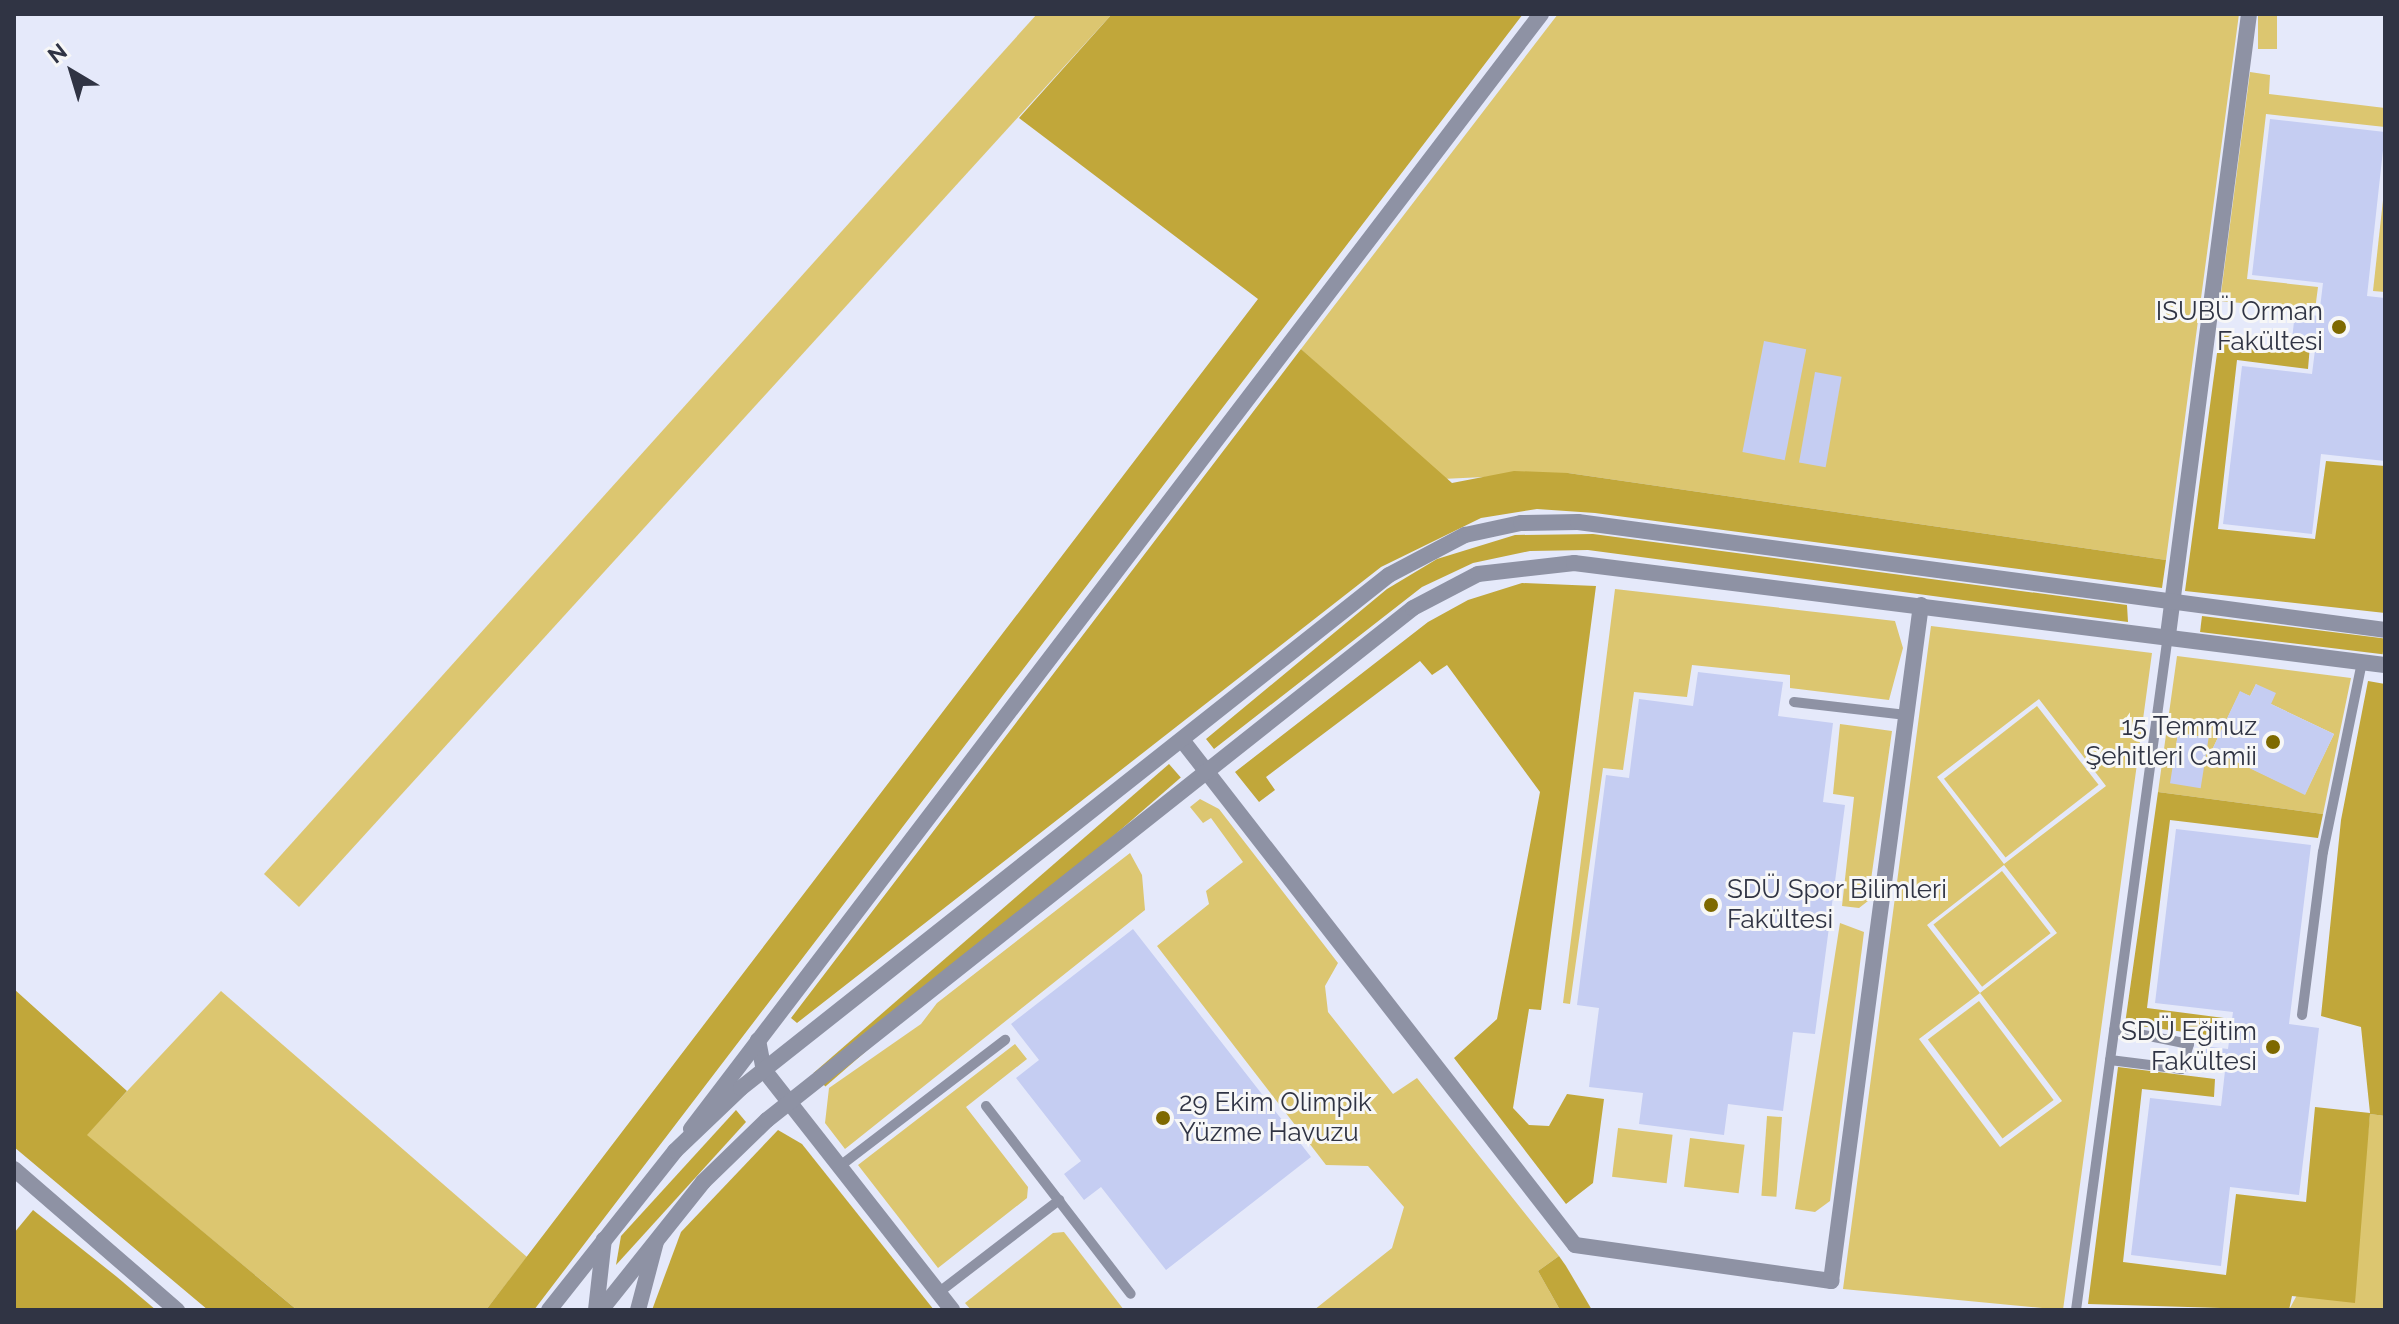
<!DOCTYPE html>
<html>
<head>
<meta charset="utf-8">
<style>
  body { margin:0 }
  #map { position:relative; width:2399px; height:1324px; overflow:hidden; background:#e5e9fa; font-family:Raleway,sans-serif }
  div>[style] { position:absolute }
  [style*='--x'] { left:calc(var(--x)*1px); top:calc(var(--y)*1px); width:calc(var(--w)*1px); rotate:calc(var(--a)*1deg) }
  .green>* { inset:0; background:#dcc670; transform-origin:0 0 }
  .forest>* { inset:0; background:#c1a73a; transform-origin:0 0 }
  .building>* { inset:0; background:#c5cdf2; transform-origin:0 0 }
  .service>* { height:10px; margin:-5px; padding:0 5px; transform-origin:5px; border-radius:5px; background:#8e92a4 }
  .minor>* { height:16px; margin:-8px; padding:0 8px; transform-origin:8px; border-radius:8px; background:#8e92a4 }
  .tertiary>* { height:16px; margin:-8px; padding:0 8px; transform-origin:8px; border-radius:8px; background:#8e92a4 }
  .dots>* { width:22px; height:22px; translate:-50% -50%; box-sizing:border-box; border:4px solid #f7f7f7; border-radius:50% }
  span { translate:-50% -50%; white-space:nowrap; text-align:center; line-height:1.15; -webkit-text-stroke:6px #f7f7f7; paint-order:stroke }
  .poi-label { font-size:26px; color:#303444 }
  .right { translate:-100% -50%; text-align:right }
  .left { translate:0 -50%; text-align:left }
  .frame { position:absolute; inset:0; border:16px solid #303444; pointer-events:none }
  .north { position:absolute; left:32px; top:32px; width:80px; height:80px; -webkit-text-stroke:6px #f7f7f7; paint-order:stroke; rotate:322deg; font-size:22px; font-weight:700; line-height:32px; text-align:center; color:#303444 }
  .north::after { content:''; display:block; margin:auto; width:28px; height:36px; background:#303444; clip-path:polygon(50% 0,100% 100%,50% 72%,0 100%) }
</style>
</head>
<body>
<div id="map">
  <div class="green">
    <div style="clip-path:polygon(1037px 14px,1112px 14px,299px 907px,264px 874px)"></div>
    <div style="clip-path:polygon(1558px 14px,2239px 14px,2166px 560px,1568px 473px,1442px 479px,1301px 349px)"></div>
    <div style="left:2258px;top:14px;width:19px;height:35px"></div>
    <div style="clip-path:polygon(2250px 72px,2270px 75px,2269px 94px,2385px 108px,2385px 127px,2266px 114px,2247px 279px,2318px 287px,2315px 310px,2220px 301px)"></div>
    <div style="clip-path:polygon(2385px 182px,2385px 292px,2373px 291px)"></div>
    <div style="clip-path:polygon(1615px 589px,1895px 621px,1903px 648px,1889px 700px,1790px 688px,1790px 675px,1692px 665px,1687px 697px,1634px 692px,1623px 770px,1603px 768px,1570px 1004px,1563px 1003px)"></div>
    <div style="clip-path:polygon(evenodd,1931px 626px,2152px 653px,2063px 1310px,1843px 1289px,1931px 626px,2039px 699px,2106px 786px,2004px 864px,1937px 777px,2039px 699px,1931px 626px,2004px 865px,2057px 933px,1980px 993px,1927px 925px,2004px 865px,1931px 626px,1980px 993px,2062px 1101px,2000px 1147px,1919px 1039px,1980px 993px)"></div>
    <div style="clip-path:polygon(evenodd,2177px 656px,2351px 678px,2323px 814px,2158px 792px,2177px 656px,2256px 684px,2271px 704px,2334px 734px,2305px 794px,2212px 750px,2240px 692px,2250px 696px,2256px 684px,2177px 656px,2178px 733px,2208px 738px,2171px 783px,2178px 733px)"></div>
    <div style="left:2037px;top:706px;width:100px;height:118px;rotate:52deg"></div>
    <div style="clip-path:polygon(1840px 724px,1892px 731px,1868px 901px,1859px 908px,1842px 906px,1854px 797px,1833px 794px)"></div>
    <div style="clip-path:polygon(1200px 799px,1219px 809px,1338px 963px,1325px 986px,1328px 1012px,1393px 1094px,1417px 1078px,1559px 1256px,1538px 1271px,1560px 1310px,1314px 1310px,1392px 1248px,1404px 1207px,1368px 1166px,1326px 1165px,1157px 946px,1209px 904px,1206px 891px,1243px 862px,1211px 818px,1203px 823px,1190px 807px)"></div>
    <div style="clip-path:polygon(1130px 853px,1142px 875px,1145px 910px,845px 1149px,825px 1123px,829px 1088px,921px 1024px,937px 1003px)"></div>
    <div style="left:2002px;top:871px;width:79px;height:87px;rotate:52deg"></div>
    <div style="clip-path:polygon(1840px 923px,1864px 932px,1830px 1201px,1815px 1212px,1795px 1209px)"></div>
    <div style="clip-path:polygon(221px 991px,527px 1257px,486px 1310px,297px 1310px,86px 1135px)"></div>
    <div style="left:1979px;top:1001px;width:124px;height:64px;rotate:53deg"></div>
    <div style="clip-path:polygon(1015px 1044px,1027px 1059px,966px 1107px,1028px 1187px,1027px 1198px,938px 1268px,858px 1165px)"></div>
    <div style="clip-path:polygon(2370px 1114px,2385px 1116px,2385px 1310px,2289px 1310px,2364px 1169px)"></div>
    <div style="left:1767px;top:1116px;width:15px;height:80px;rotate:4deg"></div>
    <div style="left:1618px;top:1128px;width:55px;height:49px;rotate:7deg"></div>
    <div style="left:1690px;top:1138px;width:55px;height:49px;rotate:7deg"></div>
    <div style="clip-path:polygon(1064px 1232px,1124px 1310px,971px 1310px,965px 1303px,1053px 1233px)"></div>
  </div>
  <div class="forest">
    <div style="clip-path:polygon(1112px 14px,1523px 14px,534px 1310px,486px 1310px,1258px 299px,1019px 118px)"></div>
    <div style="clip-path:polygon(2220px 331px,2256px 346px,2310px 345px,2308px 369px,2237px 360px,2218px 529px,2315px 539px,2326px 461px,2385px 466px,2385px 613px,2185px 591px)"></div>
    <div style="clip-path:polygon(1301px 349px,1452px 483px,1514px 471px,1568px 473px,2166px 560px,2162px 588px,1595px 513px,1537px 509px,1481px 518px,1381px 567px,797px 1023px,791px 1018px)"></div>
    <div style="clip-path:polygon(1593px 534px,2127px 605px,2128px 622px,1588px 550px,1530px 551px,1473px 563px,1422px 587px,1214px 749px,1206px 739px,1387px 589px,1437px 559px,1515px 535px)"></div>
    <div style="clip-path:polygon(1522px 583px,1596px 586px,1541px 1010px,1529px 1009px,1513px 1108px,1529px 1125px,1549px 1126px,1567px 1094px,1604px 1099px,1593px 1183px,1566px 1204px,1454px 1058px,1497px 1019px,1540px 792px,1447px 665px,1432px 675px,1420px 661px,1266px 777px,1275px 790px,1259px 802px,1235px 772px,1428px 622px,1468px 600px)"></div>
    <div style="left:2202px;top:616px;width:184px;height:16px;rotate:7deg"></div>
    <div style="clip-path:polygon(2368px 681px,2385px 684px,2385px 1116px,2370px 1114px,2355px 1303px,2292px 1296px,2289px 1310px,2088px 1304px,2118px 1067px,2215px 1079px,2214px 1097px,2142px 1089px,2123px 1262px,2226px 1275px,2236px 1194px,2306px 1202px,2315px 1107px,2370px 1113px,2361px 1027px,2321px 1016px,2341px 820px)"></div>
    <div style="left:1169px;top:764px;width:18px;height:471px;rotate:49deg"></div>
    <div style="clip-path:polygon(2158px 792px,2323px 814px,2318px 838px,2170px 820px,2147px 1008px,2224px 1018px,2222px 1037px,2125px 1024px)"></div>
    <div style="clip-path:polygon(14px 989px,127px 1091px,87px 1135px,297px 1310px,208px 1310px,14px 1147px)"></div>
    <div style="clip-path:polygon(736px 1110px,746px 1122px,616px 1265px,621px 1236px)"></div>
    <div style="clip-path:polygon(778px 1130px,802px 1144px,934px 1310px,652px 1310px,681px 1232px)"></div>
    <div style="clip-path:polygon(33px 1210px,117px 1277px,156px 1310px,14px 1310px,14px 1233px)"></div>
    <div style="clip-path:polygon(1559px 1256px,1566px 1266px,1592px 1310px,1560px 1310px,1538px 1271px)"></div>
  </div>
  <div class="building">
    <div style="clip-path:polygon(2270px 119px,2385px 132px,2367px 296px,2385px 298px,2385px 461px,2321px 454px,2312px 534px,2223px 524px,2242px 366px,2312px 374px,2316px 342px,2292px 339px,2295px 313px,2319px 316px,2323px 283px,2252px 275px)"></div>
    <div style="left:1764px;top:341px;width:43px;height:113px;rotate:11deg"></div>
    <div style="left:1815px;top:372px;width:27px;height:92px;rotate:10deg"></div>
    <div style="clip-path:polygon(1698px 672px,1783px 682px,1778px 716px,1833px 723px,1823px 802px,1845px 805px,1815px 1034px,1793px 1032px,1783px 1111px,1728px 1104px,1724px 1135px,1639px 1124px,1643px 1093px,1589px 1087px,1599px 1008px,1577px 1005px,1606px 775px,1629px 778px,1639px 699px,1693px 706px)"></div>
    <div style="clip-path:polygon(2256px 684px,2276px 693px,2271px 704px,2334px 734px,2305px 795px,2212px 750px,2240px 691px,2250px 696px)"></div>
    <div style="left:2178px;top:733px;width:31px;height:51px;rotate:9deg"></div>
    <div style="clip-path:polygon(2176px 829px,2311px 845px,2289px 1024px,2319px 1028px,2299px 1195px,2230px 1187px,2221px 1266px,2131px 1255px,2150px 1098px,2221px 1106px,2225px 1071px,2202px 1069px,2204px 1046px,2228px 1049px,2233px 1012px,2155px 1003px)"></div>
    <div style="clip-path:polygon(1133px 929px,1311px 1157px,1166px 1270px,1101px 1187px,1084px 1200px,1064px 1174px,1081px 1161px,1016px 1078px,1039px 1060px,1011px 1024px)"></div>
  </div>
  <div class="service">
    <div style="--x:1794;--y:702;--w:113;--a:6.6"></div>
    <div style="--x:2302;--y:1015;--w:164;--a:-82.7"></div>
    <div style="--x:2323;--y:852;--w:194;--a:-78.4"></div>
    <div style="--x:2110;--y:1060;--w:72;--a:7.2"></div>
    <div style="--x:2181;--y:1069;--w:26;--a:-72"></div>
    <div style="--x:2189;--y:1044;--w:76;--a:-168.7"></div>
    <div style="--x:986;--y:1106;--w:237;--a:52.4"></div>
    <div style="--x:840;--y:1166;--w:208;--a:-37.4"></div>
    <div style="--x:938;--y:1293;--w:153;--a:-37.5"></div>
    <div style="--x:2076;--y:1310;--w:681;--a:-82.24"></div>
  </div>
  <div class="minor">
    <div style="--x:2168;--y:635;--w:626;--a:-82.57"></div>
    <div style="--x:1182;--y:740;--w:640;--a:52.11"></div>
    <div style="--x:1575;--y:1245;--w:259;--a:8"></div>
    <div style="--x:1831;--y:1281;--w:682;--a:-82.42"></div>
    <div style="--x:758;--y:1040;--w:31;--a:79"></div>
    <div style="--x:764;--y:1070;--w:305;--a:51.9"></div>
    <div style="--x:691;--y:1129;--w:1402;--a:-52.68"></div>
    <div style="--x:14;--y:1169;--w:216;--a:40.9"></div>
    <div style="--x:596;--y:1310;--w:71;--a:-83.6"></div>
    <div style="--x:638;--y:1310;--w:70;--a:-75.2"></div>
  </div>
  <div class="tertiary">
    <div style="--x:549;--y:1310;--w:203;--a:-51.6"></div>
    <div style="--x:675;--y:1151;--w:91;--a:-43.7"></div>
    <div style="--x:741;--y:1088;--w:826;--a:-38.37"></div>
    <div style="--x:1389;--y:575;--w:86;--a:-27.8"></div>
    <div style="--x:1465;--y:535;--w:57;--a:-12.1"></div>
    <div style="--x:1521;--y:523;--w:57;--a:-1"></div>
    <div style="--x:1578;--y:522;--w:814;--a:7.62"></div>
    <div style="--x:601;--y:1310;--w:164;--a:-51.4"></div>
    <div style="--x:703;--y:1182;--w:89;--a:-44.1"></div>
    <div style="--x:767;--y:1120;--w:824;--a:-38.4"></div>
    <div style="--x:1413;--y:608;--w:73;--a:-27.6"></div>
    <div style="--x:1478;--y:574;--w:97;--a:-6.5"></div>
    <div style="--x:1574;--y:563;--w:817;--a:7.17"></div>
  </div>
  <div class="dots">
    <div style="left:2339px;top:327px;background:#7e6900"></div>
    <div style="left:2273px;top:742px;background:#7e6900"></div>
    <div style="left:1711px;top:905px;background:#7e6900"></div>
    <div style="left:2273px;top:1047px;background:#7e6900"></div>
    <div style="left:1163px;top:1118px;background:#7e6900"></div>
  </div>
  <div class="poi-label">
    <span class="right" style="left:2323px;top:327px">ISUBÜ Orman<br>Fakültesi</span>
    <span class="right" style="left:2257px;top:742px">15 Temmuz<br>Şehitleri Camii</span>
    <span class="left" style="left:1727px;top:905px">SDÜ Spor Bilimleri<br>Fakültesi</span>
    <span class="right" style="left:2257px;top:1047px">SDÜ Eğitim<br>Fakültesi</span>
    <span class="left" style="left:1179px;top:1118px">29 Ekim Olimpik<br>Yüzme Havuzu</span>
  </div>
  <div class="frame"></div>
  <div class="north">N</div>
</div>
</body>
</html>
